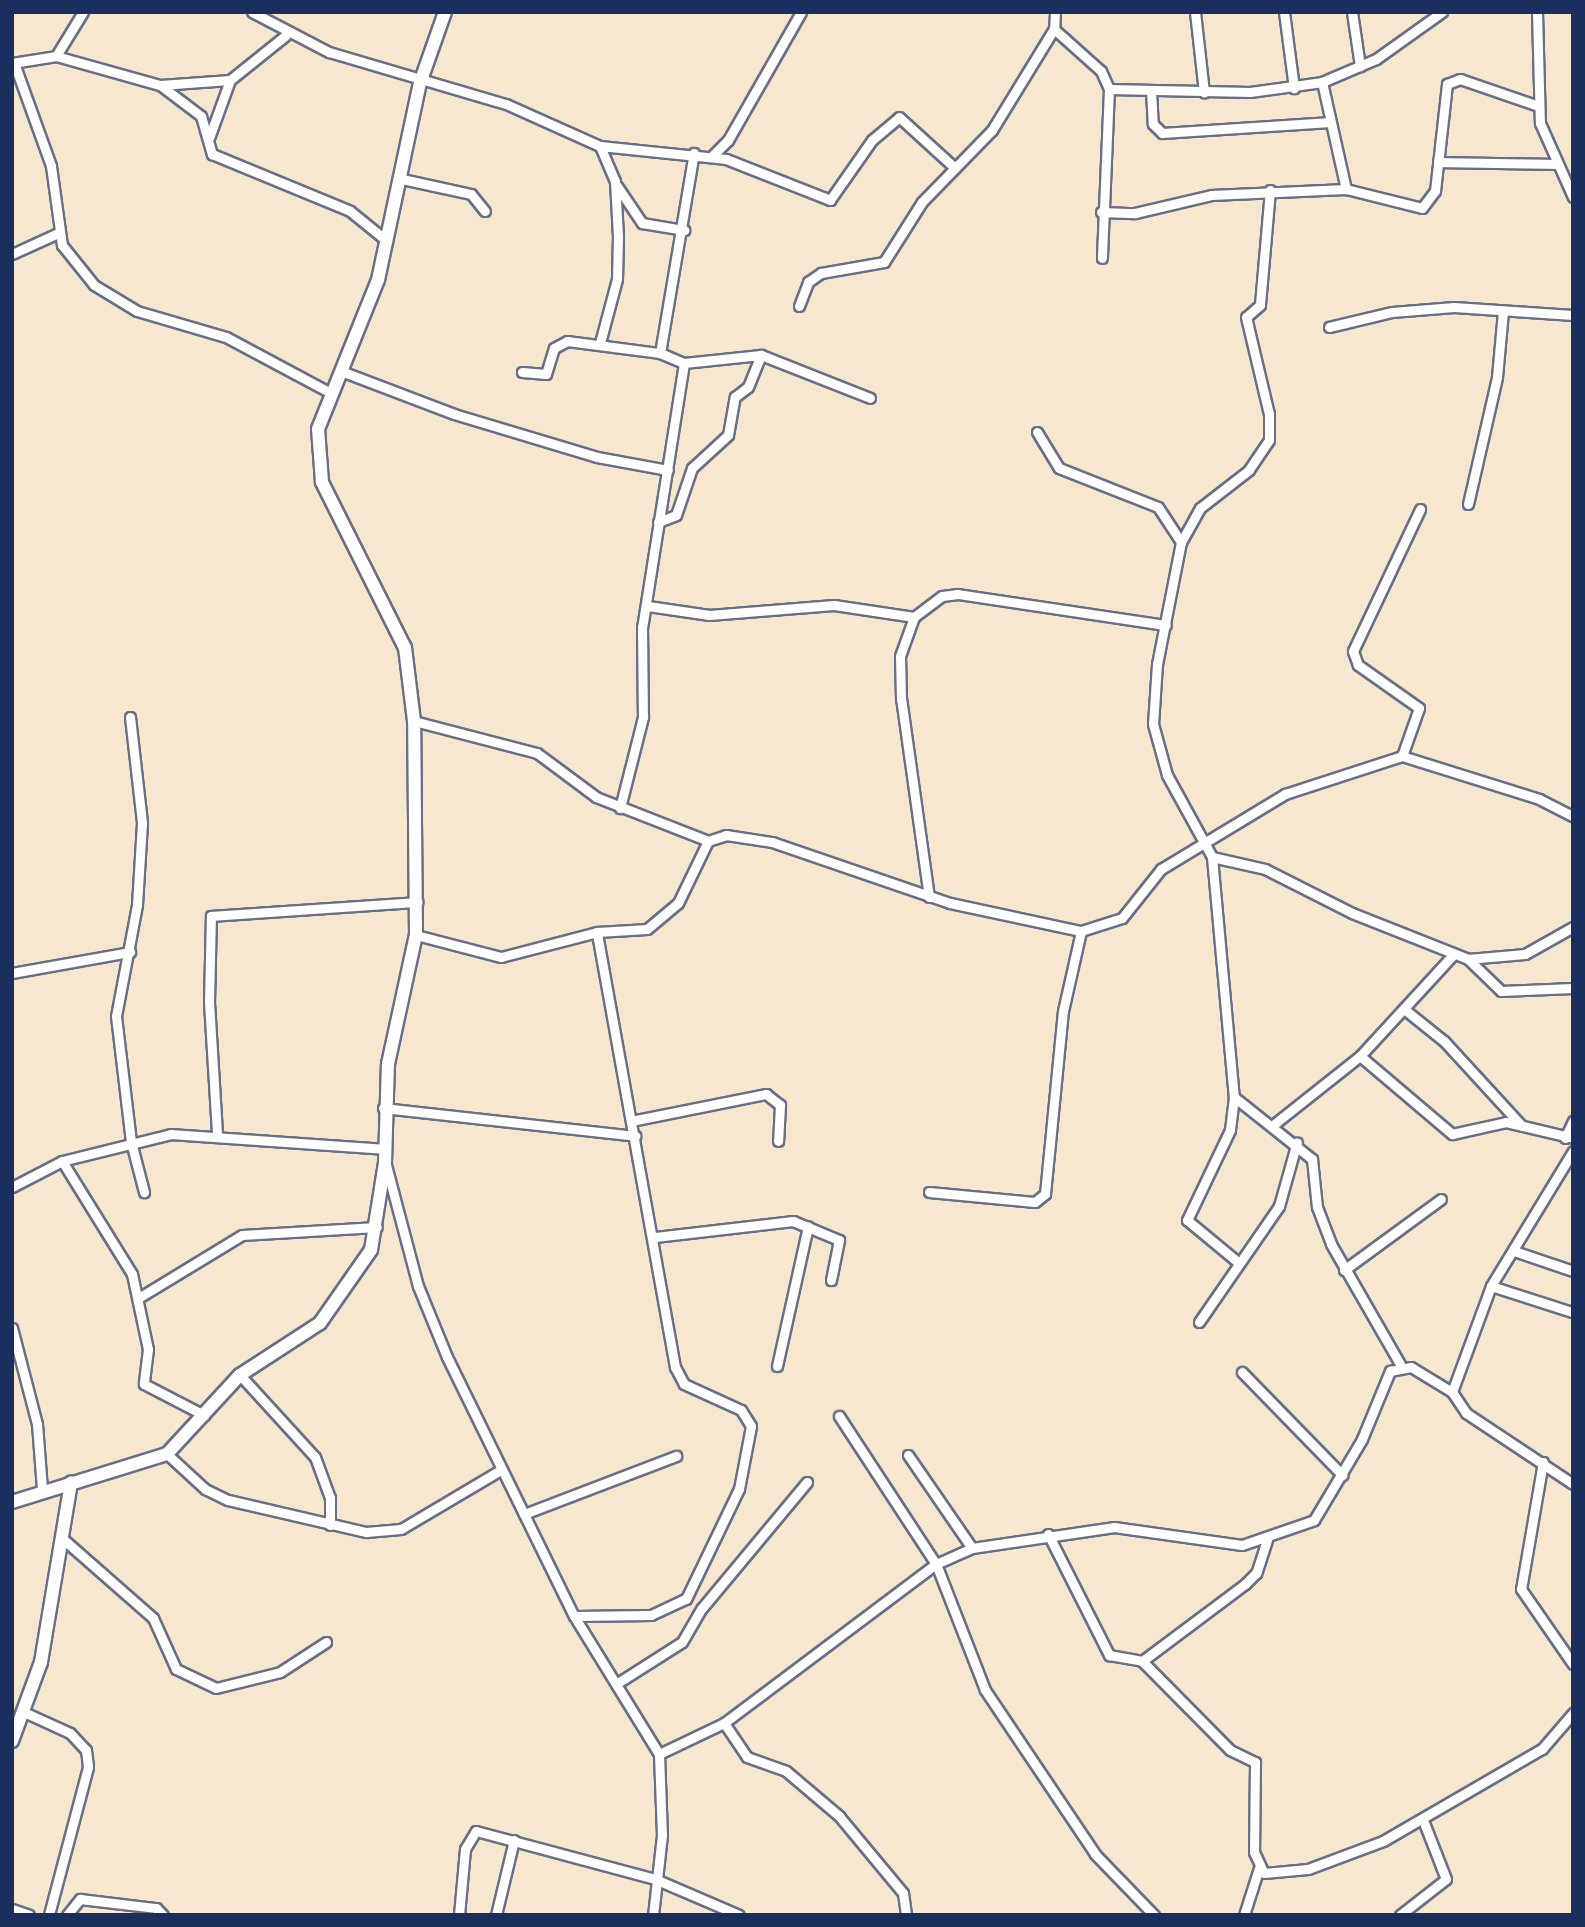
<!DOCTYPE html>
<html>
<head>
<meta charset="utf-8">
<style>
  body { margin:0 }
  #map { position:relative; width:1585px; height:1927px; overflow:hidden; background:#f7e7cf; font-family:"EB Garamond",serif }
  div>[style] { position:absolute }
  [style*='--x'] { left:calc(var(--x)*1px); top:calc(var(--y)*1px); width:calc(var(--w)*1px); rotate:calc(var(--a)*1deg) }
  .roads { filter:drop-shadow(2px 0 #686f86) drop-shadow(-2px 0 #686f86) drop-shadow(0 2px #686f86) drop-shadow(0 -2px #686f86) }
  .street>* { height:9px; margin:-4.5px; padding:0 4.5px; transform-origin:4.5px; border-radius:4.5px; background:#fff }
  .secondary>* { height:12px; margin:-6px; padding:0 6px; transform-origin:6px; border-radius:6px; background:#fff }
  span { translate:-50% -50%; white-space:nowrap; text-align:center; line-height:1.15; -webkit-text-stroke:5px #fcf5e5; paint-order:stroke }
  .frame { position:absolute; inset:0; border:14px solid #1b2f5e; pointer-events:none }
</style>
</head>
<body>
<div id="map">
  <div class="roads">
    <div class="street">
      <div style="--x:252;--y:12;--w:87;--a:27.5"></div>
      <div style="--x:329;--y:52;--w:184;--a:16.4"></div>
      <div style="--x:506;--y:104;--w:103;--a:24.1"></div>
      <div style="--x:600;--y:146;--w:38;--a:67"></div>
      <div style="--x:615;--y:181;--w:55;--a:86.9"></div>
      <div style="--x:618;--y:236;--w:43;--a:91.3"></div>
      <div style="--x:617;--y:279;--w:66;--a:104.9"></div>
      <div style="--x:1055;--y:12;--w:17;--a:93"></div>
      <div style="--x:1054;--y:29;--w:63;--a:41.8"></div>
      <div style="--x:1101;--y:71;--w:20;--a:66"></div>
      <div style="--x:1109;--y:89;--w:169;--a:92.4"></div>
      <div style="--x:1195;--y:12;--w:81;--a:83.6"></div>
      <div style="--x:1284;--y:12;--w:77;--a:82.5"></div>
      <div style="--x:1352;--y:12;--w:55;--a:81.6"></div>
      <div style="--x:1537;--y:12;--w:111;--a:88.5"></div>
      <div style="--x:1540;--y:123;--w:81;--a:66"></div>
      <div style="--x:56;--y:56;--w:52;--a:-58.5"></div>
      <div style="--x:12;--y:63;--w:45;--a:-9"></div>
      <div style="--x:56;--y:56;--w:108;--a:15.6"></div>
      <div style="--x:160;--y:85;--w:51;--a:37.1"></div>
      <div style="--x:201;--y:116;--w:40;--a:74"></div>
      <div style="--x:212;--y:154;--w:149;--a:22.4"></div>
      <div style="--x:350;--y:211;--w:48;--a:39"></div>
      <div style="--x:14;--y:63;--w:109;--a:70.2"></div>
      <div style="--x:51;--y:166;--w:80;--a:82.1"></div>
      <div style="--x:62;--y:245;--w:51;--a:51.3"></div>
      <div style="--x:94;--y:285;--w:50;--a:31.2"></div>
      <div style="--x:137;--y:311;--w:93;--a:16.3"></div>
      <div style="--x:226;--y:337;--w:117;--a:28.1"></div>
      <div style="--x:1322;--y:82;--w:110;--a:77.4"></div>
      <div style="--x:160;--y:85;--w:70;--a:-4.1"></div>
      <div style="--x:230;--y:80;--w:72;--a:-38.8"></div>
      <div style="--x:1109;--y:89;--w:141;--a:1.2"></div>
      <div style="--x:1250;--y:92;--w:73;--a:-7.9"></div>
      <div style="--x:1322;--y:82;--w:59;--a:-23.1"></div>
      <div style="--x:1376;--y:59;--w:81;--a:-35.5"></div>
      <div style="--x:1151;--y:90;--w:34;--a:87"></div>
      <div style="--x:1153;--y:124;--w:13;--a:45"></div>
      <div style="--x:1162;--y:133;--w:169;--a:-3.7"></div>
      <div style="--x:209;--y:138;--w:62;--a:-70.1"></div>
      <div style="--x:600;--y:146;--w:127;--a:5.9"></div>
      <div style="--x:726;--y:159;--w:112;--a:21.5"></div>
      <div style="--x:830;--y:200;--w:73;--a:-55"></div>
      <div style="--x:872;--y:140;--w:35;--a:-40"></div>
      <div style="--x:899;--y:117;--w:74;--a:42.3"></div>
      <div style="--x:712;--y:156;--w:23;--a:-45"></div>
      <div style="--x:728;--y:140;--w:147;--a:-60.3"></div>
      <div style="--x:1438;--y:162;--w:117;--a:1"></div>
      <div style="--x:402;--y:179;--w:71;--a:12.3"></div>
      <div style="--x:471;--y:194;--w:22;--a:51"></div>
      <div style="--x:617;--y:186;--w:45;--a:56"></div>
      <div style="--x:642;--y:223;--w:43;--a:9.5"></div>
      <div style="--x:1270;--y:190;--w:115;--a:95"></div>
      <div style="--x:1260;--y:305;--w:18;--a:139"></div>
      <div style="--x:1246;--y:317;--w:100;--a:76.7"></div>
      <div style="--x:1269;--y:414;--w:26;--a:90"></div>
      <div style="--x:1269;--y:440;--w:36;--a:124"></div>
      <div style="--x:1249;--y:470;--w:62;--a:142.2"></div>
      <div style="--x:1200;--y:508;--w:39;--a:119"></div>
      <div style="--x:1181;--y:542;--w:124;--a:101.1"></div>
      <div style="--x:1157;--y:664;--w:60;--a:93.8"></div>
      <div style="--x:1153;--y:724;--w:53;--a:74.6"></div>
      <div style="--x:1167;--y:775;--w:94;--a:61.2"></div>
      <div style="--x:1212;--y:857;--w:241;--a:84.8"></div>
      <div style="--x:1234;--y:1097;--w:100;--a:38.5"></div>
      <div style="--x:1312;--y:1159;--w:48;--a:84.1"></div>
      <div style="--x:1317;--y:1207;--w:40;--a:69"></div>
      <div style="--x:1331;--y:1244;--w:138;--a:60.1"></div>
      <div style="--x:1101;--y:212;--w:34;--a:2"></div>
      <div style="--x:1135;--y:213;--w:78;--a:-13.3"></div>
      <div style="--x:1211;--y:195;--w:135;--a:-2.5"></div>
      <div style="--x:1346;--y:189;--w:78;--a:14"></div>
      <div style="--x:1422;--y:208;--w:21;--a:-53"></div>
      <div style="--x:1435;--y:191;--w:108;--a:-83.6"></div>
      <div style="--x:1447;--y:84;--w:14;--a:-21"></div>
      <div style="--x:1460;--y:79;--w:83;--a:18.9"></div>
      <div style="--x:12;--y:254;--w:51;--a:-24.5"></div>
      <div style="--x:799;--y:306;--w:26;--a:-69"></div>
      <div style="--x:808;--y:282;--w:16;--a:-35"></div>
      <div style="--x:821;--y:273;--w:64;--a:-9.9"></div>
      <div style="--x:884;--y:262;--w:71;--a:-57.7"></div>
      <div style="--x:922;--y:202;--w:100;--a:-45.8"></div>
      <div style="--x:992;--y:130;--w:119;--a:-58.5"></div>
      <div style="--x:1329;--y:327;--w:65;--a:-13.4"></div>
      <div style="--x:1392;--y:312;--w:62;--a:-4.6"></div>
      <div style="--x:1454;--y:307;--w:119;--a:3.8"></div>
      <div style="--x:660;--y:353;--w:203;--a:-80.4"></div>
      <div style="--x:684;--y:363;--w:77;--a:-5.9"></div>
      <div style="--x:761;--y:355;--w:117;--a:21.5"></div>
      <div style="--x:341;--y:371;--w:121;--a:20.8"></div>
      <div style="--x:454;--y:414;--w:149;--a:16.7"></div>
      <div style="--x:597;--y:457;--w:72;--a:10.4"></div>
      <div style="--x:522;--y:372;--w:24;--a:5"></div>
      <div style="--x:546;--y:374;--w:27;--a:-73"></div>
      <div style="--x:554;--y:348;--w:15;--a:-28"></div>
      <div style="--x:567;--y:341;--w:94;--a:7.4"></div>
      <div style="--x:660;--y:353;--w:26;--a:23"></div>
      <div style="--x:684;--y:363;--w:267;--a:99"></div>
      <div style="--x:642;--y:627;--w:90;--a:89.4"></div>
      <div style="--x:643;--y:717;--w:94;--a:104.2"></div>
      <div style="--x:1037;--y:432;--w:42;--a:58.6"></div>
      <div style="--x:1059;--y:468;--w:106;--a:21.5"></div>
      <div style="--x:1158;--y:507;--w:42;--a:56.7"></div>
      <div style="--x:1468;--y:504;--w:130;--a:-77.1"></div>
      <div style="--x:1497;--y:377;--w:66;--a:-84.8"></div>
      <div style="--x:658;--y:522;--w:19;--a:-21"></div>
      <div style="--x:676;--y:515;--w:50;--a:-71.2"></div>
      <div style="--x:692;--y:468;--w:49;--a:-42.5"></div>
      <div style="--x:728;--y:435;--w:39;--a:-80"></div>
      <div style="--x:735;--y:397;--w:16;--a:-38"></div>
      <div style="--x:748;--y:387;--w:35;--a:-68"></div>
      <div style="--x:648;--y:606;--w:62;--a:8.4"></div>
      <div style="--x:709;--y:615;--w:125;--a:-4.6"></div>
      <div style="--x:834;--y:605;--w:81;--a:8.5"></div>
      <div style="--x:130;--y:717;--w:107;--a:83.5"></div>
      <div style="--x:142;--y:823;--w:82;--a:93.5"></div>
      <div style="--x:137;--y:905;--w:113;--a:100.7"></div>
      <div style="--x:116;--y:1016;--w:127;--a:83.2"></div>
      <div style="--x:131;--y:1142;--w:52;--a:75.4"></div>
      <div style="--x:414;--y:721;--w:127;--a:14.6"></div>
      <div style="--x:537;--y:753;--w:74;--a:36.7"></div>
      <div style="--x:596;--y:797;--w:120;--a:21.4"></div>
      <div style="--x:1402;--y:756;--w:51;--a:-70.5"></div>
      <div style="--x:1419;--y:708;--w:75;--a:-144.8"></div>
      <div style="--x:1358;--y:665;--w:15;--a:-110"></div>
      <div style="--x:1353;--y:651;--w:157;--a:-64.7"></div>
      <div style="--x:1212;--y:857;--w:54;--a:12.8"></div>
      <div style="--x:1265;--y:869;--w:97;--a:26.8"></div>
      <div style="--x:1352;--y:913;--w:125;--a:21.6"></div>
      <div style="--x:1468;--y:959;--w:57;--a:-5"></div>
      <div style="--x:1525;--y:954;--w:55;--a:-29.4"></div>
      <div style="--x:929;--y:897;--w:200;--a:-98"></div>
      <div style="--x:901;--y:699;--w:43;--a:-91.3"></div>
      <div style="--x:900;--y:656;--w:41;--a:-70.3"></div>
      <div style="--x:914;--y:617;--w:35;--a:-37"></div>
      <div style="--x:942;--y:596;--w:16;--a:-7"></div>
      <div style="--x:958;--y:594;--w:210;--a:8.5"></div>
      <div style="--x:416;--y:935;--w:88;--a:14.5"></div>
      <div style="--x:501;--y:957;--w:99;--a:-14.6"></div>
      <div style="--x:597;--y:932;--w:50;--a:-3.4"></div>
      <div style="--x:647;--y:929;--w:40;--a:-40"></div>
      <div style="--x:678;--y:903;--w:69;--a:-64.2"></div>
      <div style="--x:708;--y:841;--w:19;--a:-18"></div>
      <div style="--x:726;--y:835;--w:47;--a:8.7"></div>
      <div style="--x:772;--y:842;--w:188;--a:18.9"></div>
      <div style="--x:950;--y:903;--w:134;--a:12.1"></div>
      <div style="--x:1081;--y:931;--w:43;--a:-17.6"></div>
      <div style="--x:1122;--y:918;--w:63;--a:-51.5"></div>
      <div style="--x:1161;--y:869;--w:145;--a:-31.2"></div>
      <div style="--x:1285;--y:794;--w:123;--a:-18"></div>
      <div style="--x:1402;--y:756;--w:144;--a:17.4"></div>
      <div style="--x:1539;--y:799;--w:38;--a:27"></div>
      <div style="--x:1468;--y:959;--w:46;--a:44.1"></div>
      <div style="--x:1501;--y:991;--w:72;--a:-2.4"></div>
      <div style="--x:12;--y:973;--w:120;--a:-10.1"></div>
      <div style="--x:1404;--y:1009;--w:51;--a:38.7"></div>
      <div style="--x:1444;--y:1041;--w:115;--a:47.5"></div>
      <div style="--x:1360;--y:1056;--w:121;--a:40.3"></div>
      <div style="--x:1452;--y:1134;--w:55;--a:-12.5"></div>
      <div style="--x:1506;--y:1122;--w:69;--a:13.4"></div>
      <div style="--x:1234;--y:1097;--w:33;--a:97"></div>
      <div style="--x:1230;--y:1130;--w:100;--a:115.5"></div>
      <div style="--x:1187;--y:1220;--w:67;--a:39.6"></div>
      <div style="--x:383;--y:1108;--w:254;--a:6.3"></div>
      <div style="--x:631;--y:1121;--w:138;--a:-11.3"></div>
      <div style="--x:766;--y:1094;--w:18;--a:38"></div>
      <div style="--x:780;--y:1105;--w:36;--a:93"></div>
      <div style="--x:1273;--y:1125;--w:111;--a:-38.4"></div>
      <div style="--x:1360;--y:1056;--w:137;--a:-47.4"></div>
      <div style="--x:217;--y:1133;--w:131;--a:-93.5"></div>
      <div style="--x:209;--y:1002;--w:86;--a:-88.7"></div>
      <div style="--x:211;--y:916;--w:207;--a:-3.9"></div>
      <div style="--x:1565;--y:1138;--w:19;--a:-65"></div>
      <div style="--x:1573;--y:1151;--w:158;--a:121.3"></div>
      <div style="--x:1491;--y:1286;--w:113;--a:110.2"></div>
      <div style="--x:1452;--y:1392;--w:25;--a:56"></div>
      <div style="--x:1466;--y:1413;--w:128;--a:33.6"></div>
      <div style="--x:62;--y:1161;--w:133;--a:58.2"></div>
      <div style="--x:132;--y:1274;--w:77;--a:78"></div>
      <div style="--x:148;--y:1349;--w:35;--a:97"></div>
      <div style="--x:144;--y:1384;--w:68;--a:27.3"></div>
      <div style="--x:386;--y:1165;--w:125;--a:75.2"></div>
      <div style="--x:418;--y:1286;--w:77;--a:67.8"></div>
      <div style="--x:447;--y:1357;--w:288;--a:63.9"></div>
      <div style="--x:574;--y:1616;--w:162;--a:58.4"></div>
      <div style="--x:659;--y:1754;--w:81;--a:87.9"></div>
      <div style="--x:662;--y:1835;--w:81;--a:96.4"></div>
      <div style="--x:12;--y:1187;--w:56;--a:-27.5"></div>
      <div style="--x:62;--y:1161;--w:112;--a:-13.9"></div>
      <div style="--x:171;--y:1134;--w:215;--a:4"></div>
      <div style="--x:929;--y:1192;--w:106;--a:5.4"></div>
      <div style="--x:1035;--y:1202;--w:13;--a:-39"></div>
      <div style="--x:1045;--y:1194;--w:184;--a:-84.4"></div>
      <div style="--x:1063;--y:1011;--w:82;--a:-77.3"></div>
      <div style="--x:655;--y:1237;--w:139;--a:-6.6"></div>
      <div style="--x:793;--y:1221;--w:50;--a:22.4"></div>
      <div style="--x:839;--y:1240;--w:41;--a:101.3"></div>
      <div style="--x:1514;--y:1251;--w:62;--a:18.7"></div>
      <div style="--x:1344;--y:1270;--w:120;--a:-36.2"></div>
      <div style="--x:1491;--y:1286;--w:85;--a:17.8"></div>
      <div style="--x:140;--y:1297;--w:119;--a:-31.3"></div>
      <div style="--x:242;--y:1235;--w:135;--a:-3.4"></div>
      <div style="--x:1199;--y:1322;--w:141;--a:-55.4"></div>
      <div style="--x:1279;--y:1206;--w:66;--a:-74.3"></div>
      <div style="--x:12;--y:1328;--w:99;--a:75.4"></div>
      <div style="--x:37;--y:1424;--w:65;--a:85.6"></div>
      <div style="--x:777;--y:1366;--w:143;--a:-77.5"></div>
      <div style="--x:1242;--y:1372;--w:144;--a:45.8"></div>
      <div style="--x:240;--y:1375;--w:111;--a:47.6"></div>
      <div style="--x:315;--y:1457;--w:44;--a:69.9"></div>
      <div style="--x:330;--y:1498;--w:27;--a:90"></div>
      <div style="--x:839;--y:1416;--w:177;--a:56.8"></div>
      <div style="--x:936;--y:1564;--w:135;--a:68.7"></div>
      <div style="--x:985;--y:1690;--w:197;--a:56.1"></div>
      <div style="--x:1095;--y:1854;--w:85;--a:46"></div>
      <div style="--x:167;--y:1454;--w:52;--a:42.6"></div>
      <div style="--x:205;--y:1489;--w:25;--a:26"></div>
      <div style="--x:228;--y:1500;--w:142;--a:13.1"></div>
      <div style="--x:366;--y:1532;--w:35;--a:-5"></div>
      <div style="--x:401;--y:1529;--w:117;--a:-30.7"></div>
      <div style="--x:908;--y:1455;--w:113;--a:55.5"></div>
      <div style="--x:1543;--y:1462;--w:129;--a:99.8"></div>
      <div style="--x:1521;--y:1589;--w:91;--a:55.3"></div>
      <div style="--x:524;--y:1514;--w:163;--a:-20.9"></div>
      <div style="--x:1048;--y:1534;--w:136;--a:63.2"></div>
      <div style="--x:1109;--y:1655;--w:34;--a:10"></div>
      <div style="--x:63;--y:1539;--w:120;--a:41.3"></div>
      <div style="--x:153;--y:1618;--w:56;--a:65.7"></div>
      <div style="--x:176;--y:1669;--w:44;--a:25.4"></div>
      <div style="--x:216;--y:1688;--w:66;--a:-14"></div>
      <div style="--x:280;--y:1672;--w:55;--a:-33.1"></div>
      <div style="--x:1267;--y:1540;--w:35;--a:108"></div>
      <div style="--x:1256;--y:1573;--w:16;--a:135"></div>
      <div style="--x:1245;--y:1584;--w:129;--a:143.2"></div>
      <div style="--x:1142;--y:1661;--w:125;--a:45.3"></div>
      <div style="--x:1230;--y:1750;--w:28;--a:26"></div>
      <div style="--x:1255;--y:1762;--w:90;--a:90.6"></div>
      <div style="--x:1254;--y:1852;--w:23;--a:65"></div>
      <div style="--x:1264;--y:1873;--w:44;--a:-5.2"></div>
      <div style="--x:1308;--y:1869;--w:80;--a:-20.5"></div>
      <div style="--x:1383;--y:1841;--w:184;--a:-30.1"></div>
      <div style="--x:1542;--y:1749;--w:48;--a:-49.3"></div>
      <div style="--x:574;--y:1616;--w:77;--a:-0.7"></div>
      <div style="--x:651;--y:1615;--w:38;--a:-25"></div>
      <div style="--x:686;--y:1599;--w:122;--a:-64.3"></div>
      <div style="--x:739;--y:1489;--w:64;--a:-79.2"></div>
      <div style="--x:751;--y:1426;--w:19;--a:-122"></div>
      <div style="--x:741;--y:1410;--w:63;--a:-155.5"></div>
      <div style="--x:684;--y:1384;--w:19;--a:-118"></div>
      <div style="--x:675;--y:1367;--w:442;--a:-100.2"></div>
      <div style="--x:616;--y:1684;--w:78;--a:-32.5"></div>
      <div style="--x:682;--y:1642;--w:39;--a:-60"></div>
      <div style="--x:702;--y:1608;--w:164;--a:-50.2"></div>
      <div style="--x:26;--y:1713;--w:48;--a:24.4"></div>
      <div style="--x:70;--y:1733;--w:23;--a:47"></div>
      <div style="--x:86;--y:1750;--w:17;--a:83"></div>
      <div style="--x:88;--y:1767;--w:153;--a:104.8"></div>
      <div style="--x:724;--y:1723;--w:41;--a:55.9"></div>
      <div style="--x:747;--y:1757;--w:41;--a:19.7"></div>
      <div style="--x:786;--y:1771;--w:70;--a:40.3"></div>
      <div style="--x:839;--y:1816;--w:100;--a:50.3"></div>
      <div style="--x:903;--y:1893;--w:22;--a:82"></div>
      <div style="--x:659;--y:1754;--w:72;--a:-25.5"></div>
      <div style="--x:724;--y:1723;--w:265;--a:-36.9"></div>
      <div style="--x:936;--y:1564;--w:39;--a:-24"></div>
      <div style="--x:972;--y:1548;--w:144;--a:-8.4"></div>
      <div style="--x:1114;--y:1527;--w:129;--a:8"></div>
      <div style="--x:1242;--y:1545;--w:76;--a:-19.1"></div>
      <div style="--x:1314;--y:1520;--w:94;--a:-59.3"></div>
      <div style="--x:1362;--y:1439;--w:74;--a:-67.6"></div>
      <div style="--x:1390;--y:1371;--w:21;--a:-11"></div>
      <div style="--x:1411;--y:1367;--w:48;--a:31.4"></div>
      <div style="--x:12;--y:1909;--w:18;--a:19"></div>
      <div style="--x:67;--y:1915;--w:21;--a:-51"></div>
      <div style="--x:80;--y:1899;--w:77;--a:6.8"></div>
      <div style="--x:156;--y:1908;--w:10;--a:45"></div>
      <div style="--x:459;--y:1915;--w:66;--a:-84.8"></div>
      <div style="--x:465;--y:1849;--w:21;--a:-59"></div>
      <div style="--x:476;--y:1831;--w:185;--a:15"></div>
      <div style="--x:655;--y:1879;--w:91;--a:23.2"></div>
      <div style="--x:496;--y:1915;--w:77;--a:-76.5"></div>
      <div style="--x:1244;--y:1915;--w:49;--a:-72.3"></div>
      <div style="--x:1400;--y:1915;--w:58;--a:-38"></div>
      <div style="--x:1446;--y:1879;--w:63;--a:-111.3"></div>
    </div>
    <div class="secondary">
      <div style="--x:12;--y:1502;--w:162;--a:-17.2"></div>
      <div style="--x:167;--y:1454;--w:108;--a:-47.3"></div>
      <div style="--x:240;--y:1375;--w:95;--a:-33"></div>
      <div style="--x:320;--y:1323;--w:89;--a:-55.1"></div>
      <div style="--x:371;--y:1250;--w:88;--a:-80.9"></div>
      <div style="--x:385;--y:1163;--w:99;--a:-88.3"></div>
      <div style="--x:388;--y:1064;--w:132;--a:-77.8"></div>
      <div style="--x:416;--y:935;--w:214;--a:-90.5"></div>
      <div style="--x:414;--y:721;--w:74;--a:-97"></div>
      <div style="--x:405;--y:648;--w:186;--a:-116.6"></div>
      <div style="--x:322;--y:482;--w:53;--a:-94.3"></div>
      <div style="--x:318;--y:429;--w:161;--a:-68.1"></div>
      <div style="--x:378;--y:280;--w:201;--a:-78"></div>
      <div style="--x:420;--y:83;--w:75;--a:-70.6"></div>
      <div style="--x:12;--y:1741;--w:84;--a:-69.8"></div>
      <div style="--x:41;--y:1662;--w:182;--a:-80.5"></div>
    </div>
  </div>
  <div class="frame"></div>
</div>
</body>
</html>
